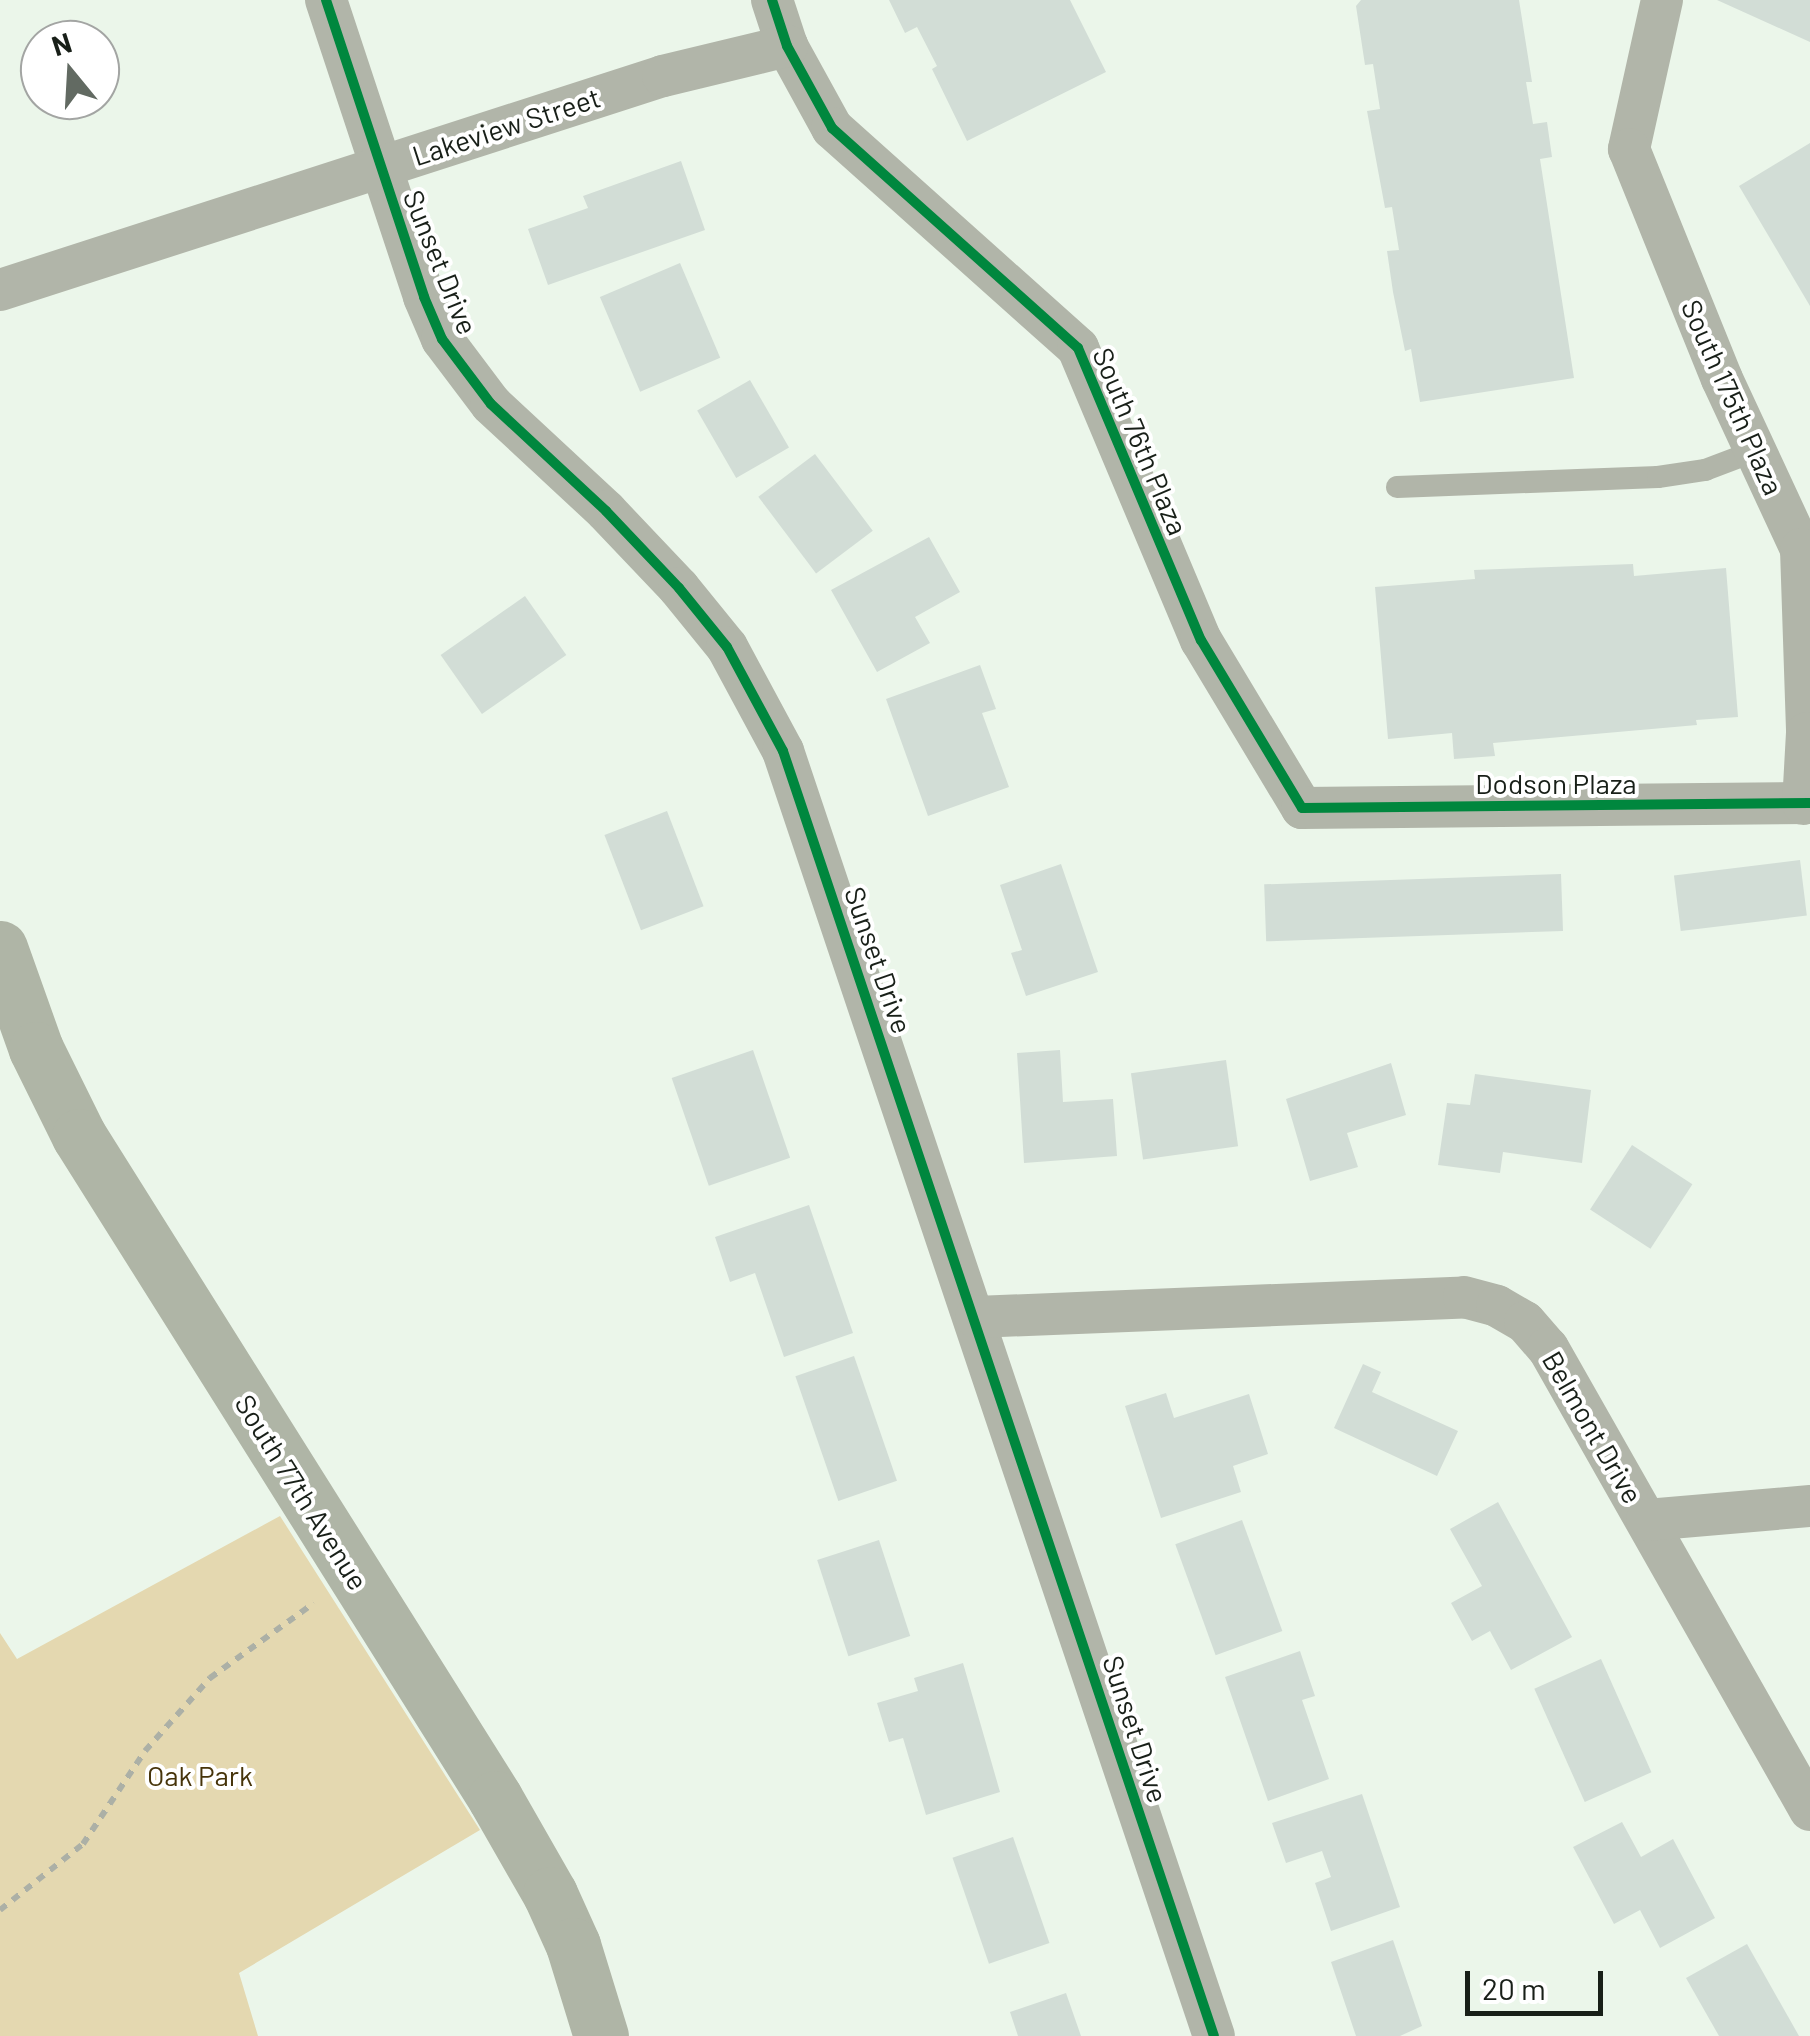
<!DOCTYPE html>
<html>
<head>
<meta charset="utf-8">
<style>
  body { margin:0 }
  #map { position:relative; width:1810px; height:2036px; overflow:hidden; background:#ebf6ea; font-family:Barlow,sans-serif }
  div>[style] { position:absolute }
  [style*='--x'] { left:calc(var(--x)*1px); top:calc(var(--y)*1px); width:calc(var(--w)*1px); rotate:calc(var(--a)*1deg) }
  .green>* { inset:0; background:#e4d8b0 }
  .building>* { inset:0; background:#d2ddd6; transform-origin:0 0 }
  .path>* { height:6px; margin-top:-3px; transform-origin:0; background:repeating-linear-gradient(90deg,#acb0a6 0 8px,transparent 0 16px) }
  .lane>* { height:22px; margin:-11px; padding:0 11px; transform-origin:11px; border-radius:11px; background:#b1b5a9 }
  .street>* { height:42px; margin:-21px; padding:0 21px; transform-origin:21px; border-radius:21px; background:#b1b5a9 }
  .secondary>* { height:55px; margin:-27.5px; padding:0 27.5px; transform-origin:27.5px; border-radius:27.5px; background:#afb5a6 }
  .cycleway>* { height:10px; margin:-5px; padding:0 5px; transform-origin:5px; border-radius:5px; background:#00873e }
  span { translate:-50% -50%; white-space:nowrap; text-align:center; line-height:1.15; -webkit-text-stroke:8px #fff; paint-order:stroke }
  .street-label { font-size:28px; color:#181f18 }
  .park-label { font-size:28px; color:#46340a }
  .north { position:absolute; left:20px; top:20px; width:100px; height:100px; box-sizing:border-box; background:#fff; border:2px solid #a3a5a3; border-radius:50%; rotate:342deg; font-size:28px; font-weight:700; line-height:40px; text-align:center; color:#181f18 }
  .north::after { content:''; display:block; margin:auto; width:35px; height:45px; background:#626a62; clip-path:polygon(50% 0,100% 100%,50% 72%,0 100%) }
  .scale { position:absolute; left:1465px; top:1971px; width:138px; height:45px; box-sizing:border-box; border:5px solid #181f18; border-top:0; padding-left:12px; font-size:30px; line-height:35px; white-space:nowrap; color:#181f18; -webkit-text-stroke:8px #fff; paint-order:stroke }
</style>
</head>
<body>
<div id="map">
  <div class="green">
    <div style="clip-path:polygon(280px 1516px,480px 1830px,239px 1973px,258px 2036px,0 2036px,0 1633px,17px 1659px)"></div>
  </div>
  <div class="building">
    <div style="clip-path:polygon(889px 0,1070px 0,1106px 72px,967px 141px,932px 69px,937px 66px,917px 27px,905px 33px)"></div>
    <div style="clip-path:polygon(1361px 0,1519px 0,1532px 82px,1526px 82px,1533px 124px,1547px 122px,1552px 157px,1540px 159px,1574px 378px,1420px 402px,1411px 349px,1405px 351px,1393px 292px,1387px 251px,1399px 250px,1392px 207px,1385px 208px,1367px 111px,1380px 109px,1373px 64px,1365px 65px,1356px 6px)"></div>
    <div style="clip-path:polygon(1717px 0,1810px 0,1810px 42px)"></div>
    <div style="clip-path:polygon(1810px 143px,1810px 306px,1739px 186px)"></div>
    <div style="clip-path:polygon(681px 161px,705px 230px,548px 285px,528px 229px,588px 208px,583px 196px)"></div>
    <div style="left:680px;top:263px;width:103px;height:87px;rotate:67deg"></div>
    <div style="left:750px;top:380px;width:78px;height:61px;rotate:60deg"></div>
    <div style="left:815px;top:454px;width:96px;height:71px;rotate:53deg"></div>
    <div style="clip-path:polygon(929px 537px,960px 592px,915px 617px,930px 643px,877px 672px,831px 590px)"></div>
    <div style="clip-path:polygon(1633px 564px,1634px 576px,1726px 568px,1738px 717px,1696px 720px,1697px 725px,1493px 743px,1495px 756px,1454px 759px,1452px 733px,1388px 739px,1375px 587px,1475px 579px,1474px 570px)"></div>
    <div style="left:525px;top:596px;width:72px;height:103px;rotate:55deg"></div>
    <div style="clip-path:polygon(980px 665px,996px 709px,982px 713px,1009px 787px,928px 816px,886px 699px)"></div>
    <div style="left:667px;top:811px;width:102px;height:67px;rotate:69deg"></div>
    <div style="left:1800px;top:860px;width:56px;height:127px;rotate:83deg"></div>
    <div style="clip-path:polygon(1061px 864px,1098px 972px,1026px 996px,1011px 953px,1022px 950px,1000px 885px)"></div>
    <div style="left:1561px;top:874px;width:57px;height:297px;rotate:88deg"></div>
    <div style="left:753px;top:1050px;width:114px;height:86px;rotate:71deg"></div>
    <div style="clip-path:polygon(1060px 1050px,1063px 1102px,1113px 1099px,1117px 1156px,1024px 1163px,1017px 1053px)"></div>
    <div style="left:1226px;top:1060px;width:87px;height:96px;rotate:82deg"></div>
    <div style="clip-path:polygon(1391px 1063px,1406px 1115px,1347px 1133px,1358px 1167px,1310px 1181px,1286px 1099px)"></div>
    <div style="clip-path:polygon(1475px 1074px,1591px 1090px,1582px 1163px,1503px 1152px,1500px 1173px,1438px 1165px,1447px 1103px,1470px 1105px)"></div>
    <div style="left:1632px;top:1145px;width:72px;height:77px;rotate:33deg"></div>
    <div style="clip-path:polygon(809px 1205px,853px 1333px,784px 1357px,755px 1273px,730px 1282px,715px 1237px)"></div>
    <div style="left:854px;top:1356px;width:132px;height:62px;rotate:71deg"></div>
    <div style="clip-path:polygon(1363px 1364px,1381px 1372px,1372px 1392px,1458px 1431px,1437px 1476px,1334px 1428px)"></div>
    <div style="clip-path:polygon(1166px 1393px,1174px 1418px,1249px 1394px,1268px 1454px,1233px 1466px,1241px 1492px,1161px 1518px,1125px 1406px)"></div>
    <div style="clip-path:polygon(1498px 1502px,1572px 1637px,1511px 1670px,1490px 1631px,1472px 1641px,1451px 1603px,1482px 1586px,1450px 1529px)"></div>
    <div style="left:1242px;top:1520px;width:118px;height:71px;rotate:70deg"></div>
    <div style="left:879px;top:1540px;width:101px;height:65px;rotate:72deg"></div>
    <div style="clip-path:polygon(1300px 1651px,1315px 1696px,1302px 1700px,1329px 1779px,1268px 1801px,1225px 1677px)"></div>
    <div style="left:1601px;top:1659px;width:124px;height:73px;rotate:66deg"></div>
    <div style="clip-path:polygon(963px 1663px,1000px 1792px,926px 1815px,903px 1738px,889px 1742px,877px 1703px,918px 1691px,914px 1678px)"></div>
    <div style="clip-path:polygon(1362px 1794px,1400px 1907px,1331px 1931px,1315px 1883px,1331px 1877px,1322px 1851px,1286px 1863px,1272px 1823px)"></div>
    <div style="clip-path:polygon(1622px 1822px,1641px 1857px,1673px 1839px,1715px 1918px,1660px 1948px,1640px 1910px,1614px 1924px,1573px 1847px)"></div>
    <div style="left:1013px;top:1837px;width:112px;height:64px;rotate:71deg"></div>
    <div style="clip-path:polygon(1393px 1940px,1422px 2026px,1400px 2036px,1356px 2036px,1331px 1962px)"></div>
    <div style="clip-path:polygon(1747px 1944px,1799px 2036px,1719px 2036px,1686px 1978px)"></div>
    <div style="clip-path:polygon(1066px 1993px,1081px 2036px,1018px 2036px,1010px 2012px)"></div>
  </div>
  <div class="path">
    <div style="--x:0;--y:1910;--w:106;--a:-38.5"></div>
    <div style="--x:83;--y:1844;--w:112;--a:-56.3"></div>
    <div style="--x:145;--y:1751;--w:98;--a:-48.3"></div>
    <div style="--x:210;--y:1678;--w:128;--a:-35.8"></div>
  </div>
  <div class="lane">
    <div style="--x:1397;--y:487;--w:261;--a:-2.2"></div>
    <div style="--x:1658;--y:477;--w:48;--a:-8.5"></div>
    <div style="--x:1705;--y:470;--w:53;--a:-20.8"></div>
  </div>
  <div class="street">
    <div style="--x:326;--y:0;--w:313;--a:71.7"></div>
    <div style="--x:424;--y:297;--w:46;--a:66.8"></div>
    <div style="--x:442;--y:339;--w:81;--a:53"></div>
    <div style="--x:491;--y:404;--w:157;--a:42.9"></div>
    <div style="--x:606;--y:511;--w:106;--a:46.5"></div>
    <div style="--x:679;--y:588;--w:76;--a:50.9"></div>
    <div style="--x:727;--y:647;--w:118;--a:61.7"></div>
    <div style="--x:783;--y:751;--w:1355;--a:71.46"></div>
    <div style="--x:772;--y:0;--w:48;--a:71.9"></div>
    <div style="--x:787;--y:46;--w:94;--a:61.2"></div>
    <div style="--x:832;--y:128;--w:330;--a:41.8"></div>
    <div style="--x:1078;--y:348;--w:317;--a:67.2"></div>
    <div style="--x:1201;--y:640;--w:196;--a:59"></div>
    <div style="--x:1302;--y:808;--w:508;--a:-0.56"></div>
    <div style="--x:1662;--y:0;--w:153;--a:102.5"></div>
    <div style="--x:1629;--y:149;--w:248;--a:68"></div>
    <div style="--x:1722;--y:379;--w:187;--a:65.1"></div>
    <div style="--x:1801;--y:549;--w:184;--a:88.1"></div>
    <div style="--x:1807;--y:733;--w:71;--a:93.2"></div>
    <div style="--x:0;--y:290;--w:697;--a:-17.89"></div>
    <div style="--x:663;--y:76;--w:128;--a:-13.6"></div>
    <div style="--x:976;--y:1317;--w:488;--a:-2.3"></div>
    <div style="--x:1464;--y:1297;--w:34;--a:15"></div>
    <div style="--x:1497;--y:1306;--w:32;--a:30"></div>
    <div style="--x:1525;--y:1322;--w:35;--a:49"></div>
    <div style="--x:1548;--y:1348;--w:531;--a:60.44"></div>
    <div style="--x:1647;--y:1520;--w:164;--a:-4.9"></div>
  </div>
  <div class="secondary">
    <div style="--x:0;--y:948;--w:107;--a:70.4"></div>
    <div style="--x:36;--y:1049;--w:97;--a:63.7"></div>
    <div style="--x:79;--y:1136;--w:782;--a:57.85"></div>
    <div style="--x:495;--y:1798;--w:111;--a:60.2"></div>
    <div style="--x:550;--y:1894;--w:56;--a:65.7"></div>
    <div style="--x:573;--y:1945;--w:95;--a:72.9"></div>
  </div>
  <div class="cycleway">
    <div style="--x:326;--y:0;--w:313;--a:71.7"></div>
    <div style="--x:424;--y:297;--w:46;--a:66.8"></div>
    <div style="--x:442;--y:339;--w:81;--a:53"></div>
    <div style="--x:491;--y:404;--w:157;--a:42.9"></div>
    <div style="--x:606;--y:511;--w:106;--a:46.5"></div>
    <div style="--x:679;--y:588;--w:76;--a:50.9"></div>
    <div style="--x:727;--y:647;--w:118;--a:61.7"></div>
    <div style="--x:783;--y:751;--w:1355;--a:71.46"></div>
    <div style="--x:772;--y:0;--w:48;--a:71.9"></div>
    <div style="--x:787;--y:46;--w:94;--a:61.2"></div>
    <div style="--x:832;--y:128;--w:330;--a:41.8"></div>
    <div style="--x:1078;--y:348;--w:317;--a:67.2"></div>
    <div style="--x:1201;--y:640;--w:196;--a:59"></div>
    <div style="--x:1302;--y:808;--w:508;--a:-0.56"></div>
  </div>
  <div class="street-label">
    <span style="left:506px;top:126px;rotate:-18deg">Lakeview Street</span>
    <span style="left:441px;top:262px;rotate:68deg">Sunset Drive</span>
    <span style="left:1733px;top:397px;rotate:66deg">South 175th Plaza</span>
    <span style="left:1141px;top:441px;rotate:67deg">South 76th Plaza</span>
    <span style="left:1556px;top:783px">Dodson Plaza</span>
    <span style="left:879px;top:960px;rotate:71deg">Sunset Drive</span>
    <span style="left:1593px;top:1427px;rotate:60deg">Belmont Drive</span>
    <span style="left:302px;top:1492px;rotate:58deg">South 77th Avenue</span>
    <span style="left:1136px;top:1729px;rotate:72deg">Sunset Drive</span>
  </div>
  <div class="park-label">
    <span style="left:200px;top:1775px">Oak Park</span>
  </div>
  <div class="north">N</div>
  <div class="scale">20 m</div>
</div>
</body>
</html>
